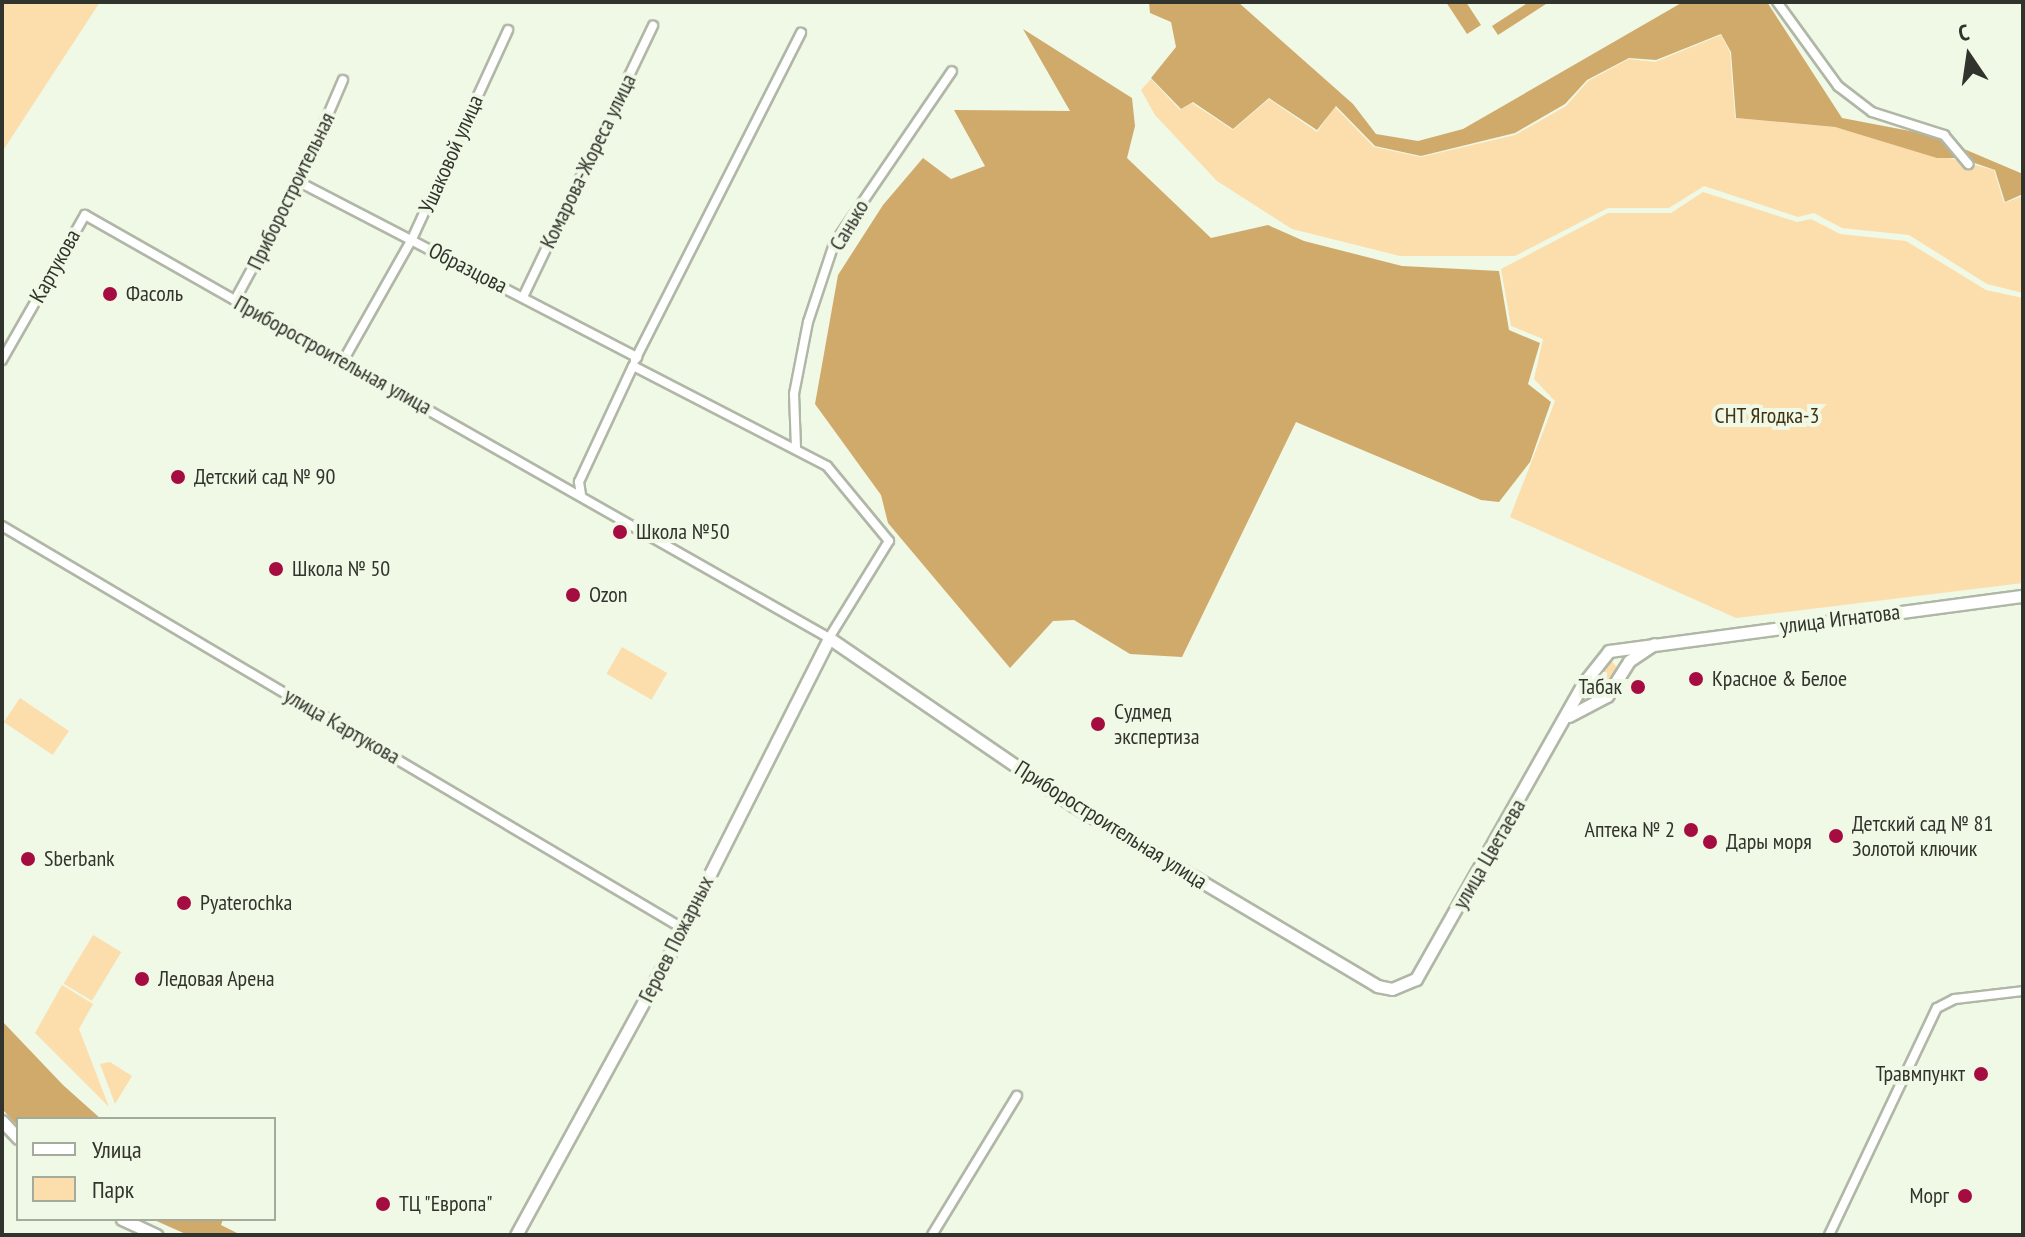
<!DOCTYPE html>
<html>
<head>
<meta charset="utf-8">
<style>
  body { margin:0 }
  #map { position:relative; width:2025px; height:1237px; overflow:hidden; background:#f0f8e6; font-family:"PT Sans Narrow",sans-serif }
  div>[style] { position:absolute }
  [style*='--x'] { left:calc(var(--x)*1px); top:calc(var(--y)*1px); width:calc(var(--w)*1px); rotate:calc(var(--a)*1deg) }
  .green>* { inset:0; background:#fcdead; transform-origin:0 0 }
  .forest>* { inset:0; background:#d0aa6a }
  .roads { filter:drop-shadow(2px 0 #b0b7a6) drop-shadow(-2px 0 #b0b7a6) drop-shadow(0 2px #b0b7a6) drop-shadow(0 -2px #b0b7a6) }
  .minor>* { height:8px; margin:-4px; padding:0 4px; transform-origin:4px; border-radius:4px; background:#fff }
  .secondary>* { height:11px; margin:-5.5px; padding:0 5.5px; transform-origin:5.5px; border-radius:5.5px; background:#fff }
  .dots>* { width:22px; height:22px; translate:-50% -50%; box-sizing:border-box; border:4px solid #f0f8e6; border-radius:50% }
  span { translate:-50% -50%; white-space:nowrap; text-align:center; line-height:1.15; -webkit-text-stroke:8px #f0f8e6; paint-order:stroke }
  .street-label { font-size:22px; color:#31342d }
  .poi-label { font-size:22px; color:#31342d }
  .left { translate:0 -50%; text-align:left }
  .right { translate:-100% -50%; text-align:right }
  .park-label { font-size:22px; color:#413114 }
  .frame { position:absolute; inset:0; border:4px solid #31342d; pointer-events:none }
  .legend { position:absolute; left:16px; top:1117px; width:260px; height:104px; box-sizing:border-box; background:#f0f8e6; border:2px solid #a4aa9c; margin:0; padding:10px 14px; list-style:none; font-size:24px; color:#31342d }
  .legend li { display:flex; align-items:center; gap:16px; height:40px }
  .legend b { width:40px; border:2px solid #a4aa9c }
  .north { position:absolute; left:1929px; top:16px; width:80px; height:80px; -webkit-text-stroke:6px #f0f8e6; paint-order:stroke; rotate:347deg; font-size:22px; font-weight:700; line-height:32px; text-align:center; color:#31342d }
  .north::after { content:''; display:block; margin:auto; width:28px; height:36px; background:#31342d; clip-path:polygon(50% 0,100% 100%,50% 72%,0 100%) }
</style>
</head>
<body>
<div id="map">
  <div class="green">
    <div style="clip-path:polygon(2px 2px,100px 2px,2px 152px)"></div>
    <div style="clip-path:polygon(1721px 35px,1730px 52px,1735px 118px,1834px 127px,1994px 170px,2004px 203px,2023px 196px,2023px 293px,1987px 284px,1909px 235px,1842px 228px,1814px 213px,1798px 217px,1704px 186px,1669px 208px,1608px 208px,1515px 256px,1400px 256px,1292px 229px,1217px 181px,1155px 115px,1141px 90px,1151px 79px,1180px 110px,1192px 103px,1233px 130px,1269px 99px,1317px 132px,1335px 107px,1374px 147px,1421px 157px,1515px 135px,1566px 106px,1588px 81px,1629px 59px,1655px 62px)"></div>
    <div style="clip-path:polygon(1703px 192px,1797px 222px,1811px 219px,1840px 234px,1906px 241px,1986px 290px,2023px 298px,2023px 583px,1736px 618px,1510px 517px,1555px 401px,1534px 379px,1543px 339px,1511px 326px,1501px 269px,1608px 213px,1671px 213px)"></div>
    <div style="left:622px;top:647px;width:52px;height:31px;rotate:30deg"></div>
    <div style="clip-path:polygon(1609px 658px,1619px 670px,1606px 691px,1593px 694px,1588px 686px)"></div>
    <div style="left:20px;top:698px;width:59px;height:29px;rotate:34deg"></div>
    <div style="left:93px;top:935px;width:33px;height:57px;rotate:31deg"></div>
    <div style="clip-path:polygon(62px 985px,93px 1004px,79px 1029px,109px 1107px,35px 1033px)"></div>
    <div style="clip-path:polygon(110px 1062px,132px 1076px,115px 1104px,100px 1064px)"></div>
  </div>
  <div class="forest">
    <div style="clip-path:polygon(1149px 2px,1238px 2px,1353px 104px,1376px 134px,1418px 141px,1463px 129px,1683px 2px,1767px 2px,1842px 118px,1931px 135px,2023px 174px,2023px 194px,2005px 202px,1995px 170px,1960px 158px,1937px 158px,1835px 127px,1736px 118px,1731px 52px,1721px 34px,1656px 60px,1629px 58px,1587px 80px,1565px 104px,1515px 133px,1421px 156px,1375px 146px,1336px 106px,1317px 130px,1269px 98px,1233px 129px,1193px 102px,1181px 109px,1151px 78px,1176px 47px,1171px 22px,1150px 13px)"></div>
    <div style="clip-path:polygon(1446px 2px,1466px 2px,1481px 25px,1467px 34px)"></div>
    <div style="clip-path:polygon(1529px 2px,1549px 2px,1498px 35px,1492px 26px)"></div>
    <div style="clip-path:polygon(1023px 29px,1132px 98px,1135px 126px,1127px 158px,1211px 238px,1268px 225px,1304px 241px,1402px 266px,1499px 271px,1509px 330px,1540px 343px,1528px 384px,1551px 402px,1530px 462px,1499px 502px,1481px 500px,1296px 422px,1182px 657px,1130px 654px,1074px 620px,1053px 621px,1010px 668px,888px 523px,881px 495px,815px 404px,838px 275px,883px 205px,923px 158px,951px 179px,985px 166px,954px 110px,1070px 111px)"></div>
    <div style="clip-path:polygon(2px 1021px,63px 1085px,101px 1119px,18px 1119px,18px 1126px,2px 1109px)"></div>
    <div style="clip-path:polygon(152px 1219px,223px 1219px,221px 1225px,241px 1235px,188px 1235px)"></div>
  </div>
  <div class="roads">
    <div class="minor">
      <div style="--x:1777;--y:2;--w:104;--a:54"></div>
      <div style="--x:1838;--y:86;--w:43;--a:37.4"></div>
      <div style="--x:1872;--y:112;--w:76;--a:17.7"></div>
      <div style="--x:1944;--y:135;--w:38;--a:50"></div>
      <div style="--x:299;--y:182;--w:381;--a:27.4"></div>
      <div style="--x:523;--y:297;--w:301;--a:-64.4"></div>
      <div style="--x:235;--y:300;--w:134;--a:-61.5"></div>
      <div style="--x:299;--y:182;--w:111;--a:-66.7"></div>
      <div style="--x:2;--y:360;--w:167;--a:-60.2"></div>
      <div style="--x:85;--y:215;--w:856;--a:29.62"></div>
      <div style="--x:829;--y:638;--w:114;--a:-58.3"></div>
      <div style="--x:889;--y:541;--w:97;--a:-129.6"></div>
      <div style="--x:827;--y:466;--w:218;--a:-152.7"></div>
      <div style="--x:633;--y:366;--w:128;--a:115"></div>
      <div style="--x:579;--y:482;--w:13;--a:81"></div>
      <div style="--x:635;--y:360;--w:367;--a:-63.1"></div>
      <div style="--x:343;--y:361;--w:140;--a:-60.5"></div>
      <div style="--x:412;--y:239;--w:230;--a:-65.3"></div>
      <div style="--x:796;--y:448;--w:54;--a:-92.1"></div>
      <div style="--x:794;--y:394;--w:73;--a:-79"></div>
      <div style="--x:808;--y:322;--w:82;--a:-71.6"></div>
      <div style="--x:834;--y:244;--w:209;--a:-55.7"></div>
      <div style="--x:2;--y:526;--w:790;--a:30.59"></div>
      <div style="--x:932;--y:1235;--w:163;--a:-58.6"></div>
      <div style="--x:1829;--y:1235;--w:251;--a:-64.6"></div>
      <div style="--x:1937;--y:1008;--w:20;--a:-27"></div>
      <div style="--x:1955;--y:999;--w:68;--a:-6.7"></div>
    </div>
    <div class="secondary">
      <div style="--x:1569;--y:716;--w:43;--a:-27.8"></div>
      <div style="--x:1607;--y:696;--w:41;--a:-57.8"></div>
      <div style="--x:1629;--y:661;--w:30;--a:-34"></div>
      <div style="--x:2;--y:1121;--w:23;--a:47"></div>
      <div style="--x:122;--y:1219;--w:38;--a:25"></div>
      <div style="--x:516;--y:1235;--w:310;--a:-61.3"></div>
      <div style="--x:665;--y:963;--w:364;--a:-63.2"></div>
      <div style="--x:829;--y:638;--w:293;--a:34.4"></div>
      <div style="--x:1071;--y:804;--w:356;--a:30.7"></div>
      <div style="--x:1377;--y:986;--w:15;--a:11"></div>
      <div style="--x:1392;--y:989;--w:26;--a:-23"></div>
      <div style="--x:1416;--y:979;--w:338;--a:-60.5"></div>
      <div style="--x:1582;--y:685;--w:43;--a:-51.5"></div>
      <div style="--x:1609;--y:651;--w:418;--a:-7.6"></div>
    </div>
  </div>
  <div class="dots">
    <div style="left:110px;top:294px;background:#a50c40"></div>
    <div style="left:178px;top:477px;background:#a50c40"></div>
    <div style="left:620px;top:532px;background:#a50c40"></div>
    <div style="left:276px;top:569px;background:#a50c40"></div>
    <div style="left:573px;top:595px;background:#a50c40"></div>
    <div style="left:1696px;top:679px;background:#a50c40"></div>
    <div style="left:1638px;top:687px;background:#a50c40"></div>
    <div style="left:1098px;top:724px;background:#a50c40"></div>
    <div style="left:1691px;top:830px;background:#a50c40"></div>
    <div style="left:1836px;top:836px;background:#a50c40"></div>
    <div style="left:1710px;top:842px;background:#a50c40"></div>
    <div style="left:28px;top:859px;background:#a50c40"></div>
    <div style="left:184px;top:903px;background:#a50c40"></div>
    <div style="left:142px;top:979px;background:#a50c40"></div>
    <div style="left:1981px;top:1074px;background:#a50c40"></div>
    <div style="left:1965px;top:1196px;background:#a50c40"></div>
    <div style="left:383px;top:1204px;background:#a50c40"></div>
  </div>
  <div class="street-label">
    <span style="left:451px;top:154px;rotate:-66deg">Ушаковой улица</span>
    <span style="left:588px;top:161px;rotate:-64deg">Комарова-Жореса улица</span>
    <span style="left:291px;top:191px;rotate:-64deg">Приборостроительная</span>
    <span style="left:849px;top:225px;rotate:-59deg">Санько</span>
    <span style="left:55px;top:266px;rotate:-61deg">Картукова</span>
    <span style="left:468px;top:268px;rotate:27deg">Образцова</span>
    <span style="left:333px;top:355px;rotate:29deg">Приборостроительная улица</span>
    <span style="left:1840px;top:619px;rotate:-7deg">улица Игнатова</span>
    <span style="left:342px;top:726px;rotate:30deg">улица Картукова</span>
    <span style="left:1111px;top:825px;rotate:32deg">Приборостроительная улица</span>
    <span style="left:1489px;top:854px;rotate:-60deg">улица Цветаева</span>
    <span style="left:676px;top:939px;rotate:-63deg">Героев Пожарных</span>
  </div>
  <div class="poi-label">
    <span class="left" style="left:126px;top:294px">Фасоль</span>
    <span class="left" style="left:194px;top:477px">Детский сад № 90</span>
    <span class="left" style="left:636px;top:532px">Школа №50</span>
    <span class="left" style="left:292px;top:569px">Школа № 50</span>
    <span class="left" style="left:589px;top:595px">Ozon</span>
    <span class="left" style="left:1712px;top:679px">Красное &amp; Белое</span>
    <span class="right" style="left:1622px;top:687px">Табак</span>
    <span class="left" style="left:1114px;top:724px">Судмед<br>экспертиза</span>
    <span class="left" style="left:1852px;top:836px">Детский сад № 81<br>Золотой ключик</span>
    <span class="right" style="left:1675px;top:830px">Аптека № 2</span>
    <span class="left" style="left:1726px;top:842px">Дары моря</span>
    <span class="left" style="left:44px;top:859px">Sberbank</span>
    <span class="left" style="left:200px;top:903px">Pyaterochka</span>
    <span class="left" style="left:158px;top:979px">Ледовая Арена</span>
    <span class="right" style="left:1965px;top:1074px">Травмпункт</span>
    <span class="right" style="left:1949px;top:1196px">Морг</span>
    <span class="left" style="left:399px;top:1204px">ТЦ "Европа"</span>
  </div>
  <div class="park-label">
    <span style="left:1767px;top:416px">СНТ Ягодка-3</span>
  </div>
  <div class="frame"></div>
  <ul class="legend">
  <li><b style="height:10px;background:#fff"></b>Улица</li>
  <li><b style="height:22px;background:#fcdead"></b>Парк</li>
  </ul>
  <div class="north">С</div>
</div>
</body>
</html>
